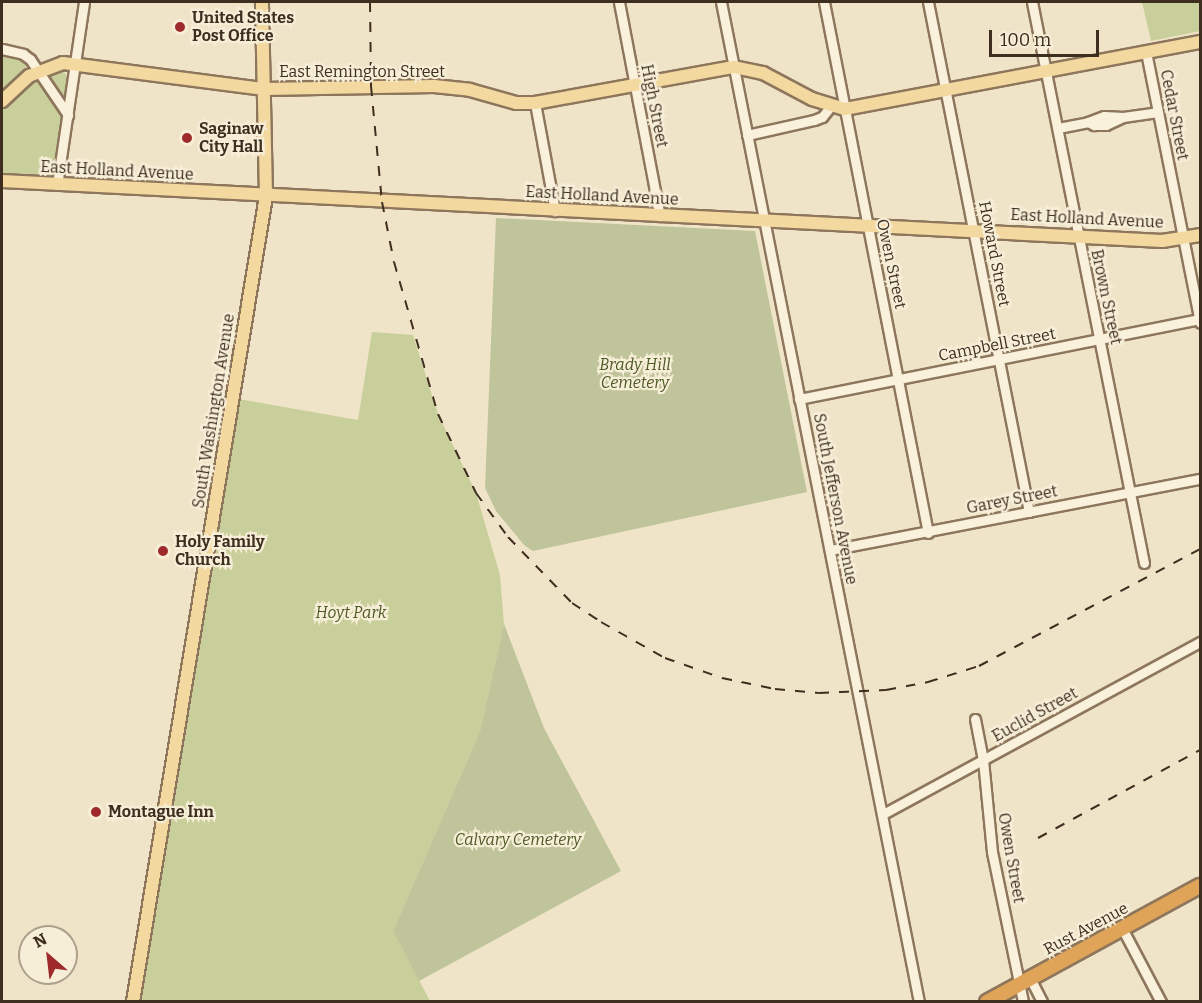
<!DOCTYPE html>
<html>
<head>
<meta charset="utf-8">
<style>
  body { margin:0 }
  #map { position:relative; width:1202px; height:1003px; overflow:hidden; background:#f0e4c8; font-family:Bitter,serif }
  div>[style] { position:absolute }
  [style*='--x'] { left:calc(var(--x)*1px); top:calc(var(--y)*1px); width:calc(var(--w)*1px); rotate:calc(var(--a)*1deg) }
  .green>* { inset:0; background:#c9cf9b }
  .cemetery>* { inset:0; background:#bfc49a }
  .roads { filter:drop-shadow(2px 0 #8d765c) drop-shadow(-2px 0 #8d765c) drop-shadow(0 2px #8d765c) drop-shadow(0 -2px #8d765c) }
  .minor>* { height:9px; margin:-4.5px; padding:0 4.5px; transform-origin:4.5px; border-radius:4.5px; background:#faf1dc }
  .major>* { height:12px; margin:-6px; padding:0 6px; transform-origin:6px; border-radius:6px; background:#f3d9a0 }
  .highway>* { height:14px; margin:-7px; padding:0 7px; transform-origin:7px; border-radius:7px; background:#e0a458 }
  .rail>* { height:2px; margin-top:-1px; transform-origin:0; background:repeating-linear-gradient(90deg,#3d2e20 0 10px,transparent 0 20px) }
  .dots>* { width:16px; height:16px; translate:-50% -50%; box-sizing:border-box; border:3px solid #f7eed8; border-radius:50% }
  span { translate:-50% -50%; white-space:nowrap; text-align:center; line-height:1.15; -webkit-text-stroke:4.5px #f7eed8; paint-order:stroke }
  .poi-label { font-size:16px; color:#3d2e20; font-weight:700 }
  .left { translate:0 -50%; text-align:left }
  .street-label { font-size:16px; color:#3d2e20 }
  .park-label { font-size:16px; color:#4d5a26; font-style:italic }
  .frame { position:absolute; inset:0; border:3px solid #3d2e20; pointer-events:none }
  .north { position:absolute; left:18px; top:925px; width:60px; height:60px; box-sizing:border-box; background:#f7eed8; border:2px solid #ada18e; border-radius:50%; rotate:332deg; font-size:16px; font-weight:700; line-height:24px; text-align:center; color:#3d2e20 }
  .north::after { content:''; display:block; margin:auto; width:21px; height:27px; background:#9e2a2b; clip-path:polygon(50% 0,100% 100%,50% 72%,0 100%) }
  .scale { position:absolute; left:989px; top:30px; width:110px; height:27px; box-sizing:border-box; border:3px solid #3d2e20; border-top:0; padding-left:8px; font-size:18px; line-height:21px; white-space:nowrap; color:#3d2e20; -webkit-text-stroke:4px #f7eed8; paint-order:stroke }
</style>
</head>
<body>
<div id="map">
  <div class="green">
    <div style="clip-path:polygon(1142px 2px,1200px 2px,1200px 31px,1151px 41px)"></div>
    <div style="clip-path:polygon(2px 53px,23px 60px,26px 67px,25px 74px,2px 96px)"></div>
    <div style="clip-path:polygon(59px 71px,65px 73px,68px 79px,65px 102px,48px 79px,49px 74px)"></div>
    <div style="clip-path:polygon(36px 80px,41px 82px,63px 115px,54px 172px,45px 177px,2px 175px,2px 109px,16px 93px)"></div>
    <div style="clip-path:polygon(372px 332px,413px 335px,438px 414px,476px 493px,500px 575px,504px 624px,480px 731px,393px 931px,430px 1001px,133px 1002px,233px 398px,358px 420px)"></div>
  </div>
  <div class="cemetery">
    <div style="clip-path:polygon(496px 218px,755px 231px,807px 492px,533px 551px,524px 545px,496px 511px,485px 488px)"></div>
    <div style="clip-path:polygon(504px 624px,544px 728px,621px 871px,419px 981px,393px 931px,480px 731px)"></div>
  </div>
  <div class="roads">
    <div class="minor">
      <div style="--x:619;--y:2;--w:218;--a:79.2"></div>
      <div style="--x:721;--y:2;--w:1019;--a:78.8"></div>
      <div style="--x:824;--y:2;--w:541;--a:78.92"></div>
      <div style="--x:928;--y:2;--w:520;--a:78.8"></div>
      <div style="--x:1032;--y:2;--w:572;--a:78.71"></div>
      <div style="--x:2;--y:49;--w:22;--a:13"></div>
      <div style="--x:23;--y:54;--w:9;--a:36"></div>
      <div style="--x:30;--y:59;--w:68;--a:55.8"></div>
      <div style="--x:1146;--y:52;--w:276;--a:78.7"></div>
      <div style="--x:535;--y:103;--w:110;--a:79.5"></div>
      <div style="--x:1088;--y:122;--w:7;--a:27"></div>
      <div style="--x:1094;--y:125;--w:12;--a:0"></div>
      <div style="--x:1106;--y:125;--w:19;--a:-25"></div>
      <div style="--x:1058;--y:128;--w:31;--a:-11"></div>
      <div style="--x:1088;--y:122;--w:17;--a:-21"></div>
      <div style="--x:1104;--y:116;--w:19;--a:3"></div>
      <div style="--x:1123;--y:117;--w:35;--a:-8"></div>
      <div style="--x:747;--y:135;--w:69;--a:-12.6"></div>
      <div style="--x:814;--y:120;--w:9;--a:-21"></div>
      <div style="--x:822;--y:117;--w:14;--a:-51"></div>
      <div style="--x:57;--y:185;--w:185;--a:-81.6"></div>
      <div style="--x:799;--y:399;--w:409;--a:-11.3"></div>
      <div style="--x:830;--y:550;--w:377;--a:-10.9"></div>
      <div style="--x:975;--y:719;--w:42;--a:79"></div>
      <div style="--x:983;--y:760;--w:92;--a:84.4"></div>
      <div style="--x:992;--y:852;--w:153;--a:78.3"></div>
      <div style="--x:883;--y:814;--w:361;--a:-28.5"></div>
      <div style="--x:1122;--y:928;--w:84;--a:62.2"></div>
      <div style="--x:1030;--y:978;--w:27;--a:63"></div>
    </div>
    <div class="major">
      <div style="--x:2;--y:101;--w:37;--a:-43"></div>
      <div style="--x:29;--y:76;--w:36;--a:-21"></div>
      <div style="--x:63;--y:63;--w:203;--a:7.4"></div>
      <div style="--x:264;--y:89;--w:170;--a:-1"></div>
      <div style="--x:434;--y:86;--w:36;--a:6"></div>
      <div style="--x:470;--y:90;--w:48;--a:15.8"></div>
      <div style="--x:516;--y:103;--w:19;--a:0"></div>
      <div style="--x:535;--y:103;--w:202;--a:-10.3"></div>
      <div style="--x:734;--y:67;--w:30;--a:12"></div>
      <div style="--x:763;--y:73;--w:55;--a:28"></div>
      <div style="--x:812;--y:99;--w:34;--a:17"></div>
      <div style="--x:845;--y:109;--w:361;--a:-10.7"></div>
      <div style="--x:2;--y:181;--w:1162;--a:2.96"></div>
      <div style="--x:1162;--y:241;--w:38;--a:-9"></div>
      <div style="--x:133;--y:1002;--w:817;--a:-80.63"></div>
      <div style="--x:266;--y:196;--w:194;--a:-91.2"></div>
    </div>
    <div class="highway">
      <div style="--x:987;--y:1002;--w:243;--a:-28.6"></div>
    </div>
  </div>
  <div class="rail">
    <div style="--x:370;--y:2;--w:84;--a:89.3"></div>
    <div style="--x:371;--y:86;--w:117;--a:84.6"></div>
    <div style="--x:382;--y:202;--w:61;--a:78.7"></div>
    <div style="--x:394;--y:262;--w:158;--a:73.9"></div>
    <div style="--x:438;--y:414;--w:88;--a:64.3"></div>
    <div style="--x:476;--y:493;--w:54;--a:54"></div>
    <div style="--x:508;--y:537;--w:92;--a:45.9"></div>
    <div style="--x:572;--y:603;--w:35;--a:33"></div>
    <div style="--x:601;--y:622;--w:73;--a:29.4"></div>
    <div style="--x:665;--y:658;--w:60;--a:19.3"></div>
    <div style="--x:722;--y:678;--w:54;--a:11.7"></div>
    <div style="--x:775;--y:689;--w:44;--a:5.2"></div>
    <div style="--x:819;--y:693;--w:67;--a:-2.6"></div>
    <div style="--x:886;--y:690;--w:43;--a:-10.8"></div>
    <div style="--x:928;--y:682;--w:53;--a:-17.4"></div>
    <div style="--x:979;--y:666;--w:250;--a:-27.9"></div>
    <div style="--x:1038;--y:838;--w:184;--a:-28.5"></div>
  </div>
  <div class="dots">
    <div style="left:180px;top:27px;background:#9e2a2b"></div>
    <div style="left:187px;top:138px;background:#9e2a2b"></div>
    <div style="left:163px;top:551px;background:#9e2a2b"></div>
    <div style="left:96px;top:812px;background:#9e2a2b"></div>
  </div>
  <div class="poi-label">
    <span class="left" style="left:192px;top:27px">United States<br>Post Office</span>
    <span class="left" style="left:199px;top:138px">Saginaw<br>City Hall</span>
    <span class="left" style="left:175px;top:551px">Holy Family<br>Church</span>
    <span class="left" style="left:108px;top:812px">Montague Inn</span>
  </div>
  <div class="street-label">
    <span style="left:362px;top:72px">East Remington Street</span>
    <span style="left:654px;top:106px;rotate:79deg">High Street</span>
    <span style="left:1174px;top:115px;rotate:79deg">Cedar Street</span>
    <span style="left:117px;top:171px;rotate:3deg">East Holland Avenue</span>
    <span style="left:602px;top:196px;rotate:3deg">East Holland Avenue</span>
    <span style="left:1087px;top:219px;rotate:3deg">East Holland Avenue</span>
    <span style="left:994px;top:254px;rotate:79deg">Howard Street</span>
    <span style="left:891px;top:264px;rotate:78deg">Owen Street</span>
    <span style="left:1106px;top:297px;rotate:78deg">Brown Street</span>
    <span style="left:997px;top:345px;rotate:-11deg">Campbell Street</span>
    <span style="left:214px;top:411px;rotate:-81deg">South Washington Avenue</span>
    <span style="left:835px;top:499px;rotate:79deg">South Jefferson Avenue</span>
    <span style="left:1012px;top:500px;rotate:-11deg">Garey Street</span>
    <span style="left:1035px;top:715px;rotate:-29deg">Euclid Street</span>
    <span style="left:1011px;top:858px;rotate:80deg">Owen Street</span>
    <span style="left:1086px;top:929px;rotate:-28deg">Rust Avenue</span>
  </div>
  <div class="park-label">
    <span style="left:635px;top:374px">Brady Hill<br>Cemetery</span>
    <span style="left:351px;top:613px">Hoyt Park</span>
    <span style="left:518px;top:840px">Calvary Cemetery</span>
  </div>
  <div class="frame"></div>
  <div class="north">N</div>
  <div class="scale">100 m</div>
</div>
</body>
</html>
